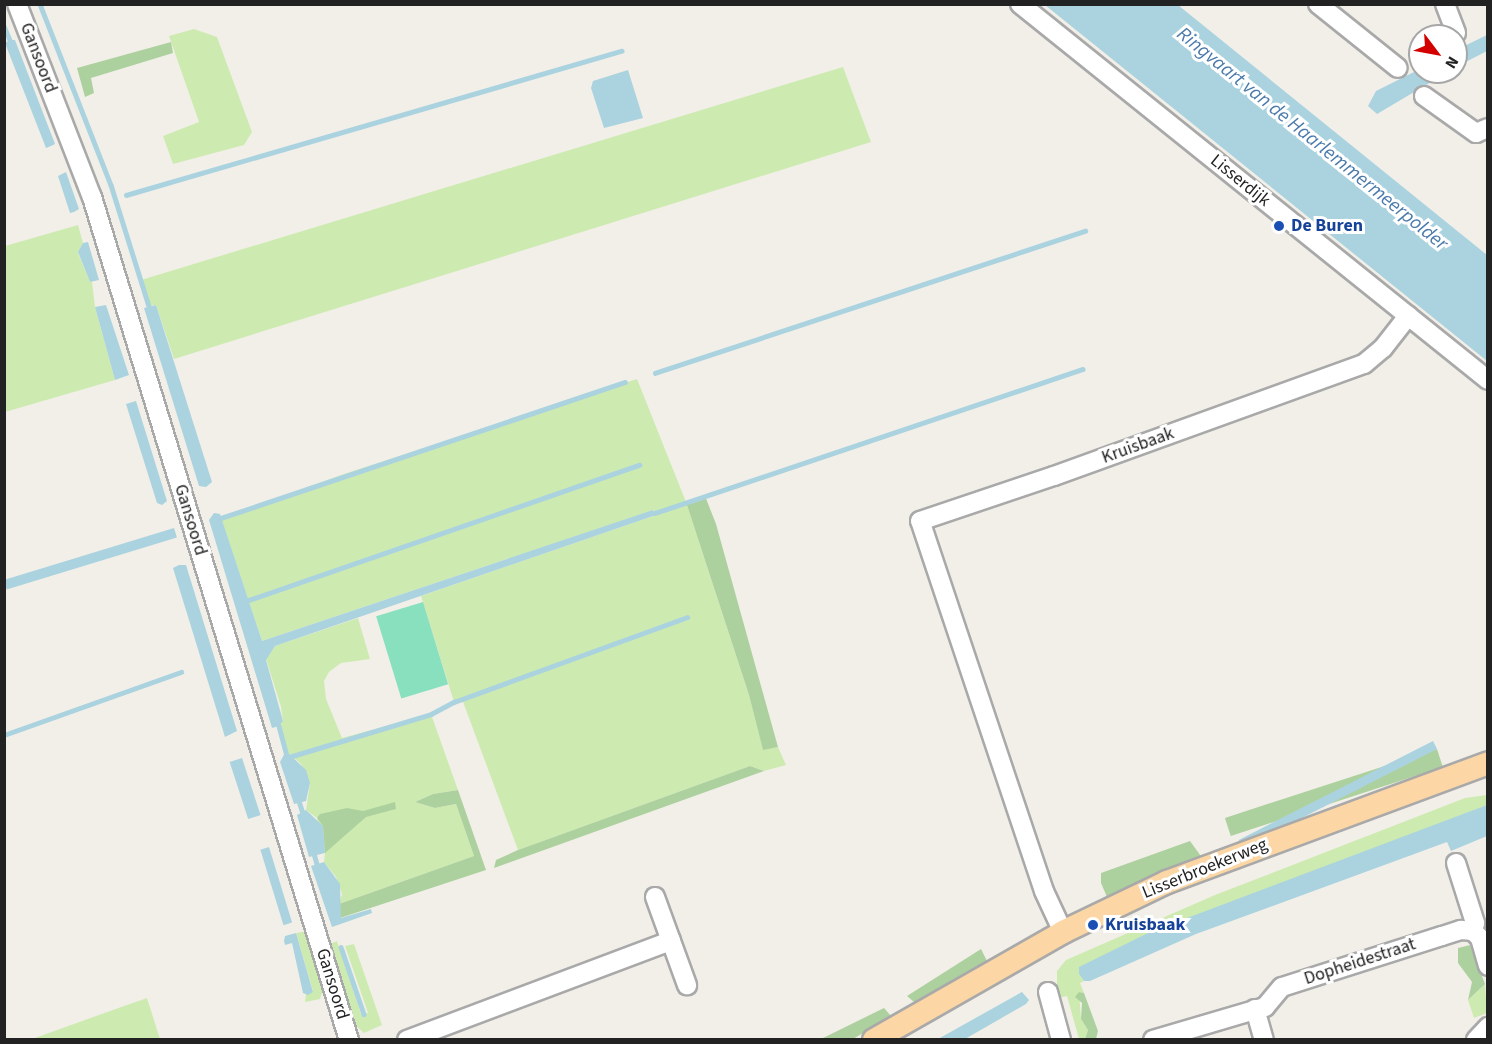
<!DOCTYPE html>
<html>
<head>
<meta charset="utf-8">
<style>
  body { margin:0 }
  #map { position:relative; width:1492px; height:1044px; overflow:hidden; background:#f2efe9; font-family:"Source Sans 3",sans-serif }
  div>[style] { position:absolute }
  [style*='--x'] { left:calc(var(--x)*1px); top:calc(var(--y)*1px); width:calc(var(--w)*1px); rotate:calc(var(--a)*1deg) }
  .grass>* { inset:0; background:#cdebb0 }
  .forest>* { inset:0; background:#add19e; transform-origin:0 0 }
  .pitch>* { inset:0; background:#88e0be; transform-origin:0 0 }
  .water>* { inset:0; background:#aad3df; transform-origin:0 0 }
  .stream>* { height:4.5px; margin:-2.25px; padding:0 2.25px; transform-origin:2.25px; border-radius:2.25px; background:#aad3df }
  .roads { filter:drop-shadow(2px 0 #a9a9a9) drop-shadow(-2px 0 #a9a9a9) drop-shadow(0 2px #a9a9a9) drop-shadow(0 -2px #a9a9a9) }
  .minor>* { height:18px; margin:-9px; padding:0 9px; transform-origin:9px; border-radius:9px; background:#fff }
  .major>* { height:22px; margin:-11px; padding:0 11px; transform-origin:11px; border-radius:11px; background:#fcd6a4 }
  .dots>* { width:16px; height:16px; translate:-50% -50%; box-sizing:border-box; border:3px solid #fff; border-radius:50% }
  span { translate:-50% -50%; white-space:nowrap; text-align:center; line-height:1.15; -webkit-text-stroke:6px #fff; paint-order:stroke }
  .street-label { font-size:18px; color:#222 }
  .transit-label { font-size:18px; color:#164399; font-weight:700 }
  .left { translate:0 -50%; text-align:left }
  .water-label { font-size:20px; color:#4a7aab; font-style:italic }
  .frame { position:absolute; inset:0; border:6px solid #222; pointer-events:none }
  .north { position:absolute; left:1408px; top:24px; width:60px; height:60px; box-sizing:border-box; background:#fff; border:2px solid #a7a7a7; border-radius:50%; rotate:122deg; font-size:16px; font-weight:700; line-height:24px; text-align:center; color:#222 }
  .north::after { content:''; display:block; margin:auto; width:21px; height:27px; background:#d40000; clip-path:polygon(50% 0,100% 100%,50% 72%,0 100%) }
</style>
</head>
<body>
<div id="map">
  <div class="grass">
    <div style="clip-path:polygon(194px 29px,217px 37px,252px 132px,244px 145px,173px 164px,163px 136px,199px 122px,169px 36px)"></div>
    <div style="clip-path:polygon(843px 67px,871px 142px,174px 359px,156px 305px,149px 306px,141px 280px)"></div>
    <div style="clip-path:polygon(78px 225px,83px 243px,78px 253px,90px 282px,92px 282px,95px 307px,115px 380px,5px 412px,5px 246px)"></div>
    <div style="clip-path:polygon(637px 379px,686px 502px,749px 695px,763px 749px,778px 747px,786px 765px,764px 771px,750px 766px,518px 850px,462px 699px,454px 702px,421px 596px,656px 515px,654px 510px,262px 641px,221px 518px,344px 474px)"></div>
    <div style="clip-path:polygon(358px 618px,370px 659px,341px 663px,329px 672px,324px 681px,326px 699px,342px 738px,431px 714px,458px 790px,433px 794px,415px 802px,435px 808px,456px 804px,474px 856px,339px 904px,342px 894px,336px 877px,324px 862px,325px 853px,317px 818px,306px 810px,310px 783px,301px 764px,286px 751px,279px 726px,283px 721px,281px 707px,266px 659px,275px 646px)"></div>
    <div style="clip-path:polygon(1487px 795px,1487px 805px,1079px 974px,1084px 981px,1080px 983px,1084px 993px,1079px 992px,1081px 1019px,1088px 1030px,1085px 1039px,1079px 1039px,1067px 996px,1057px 998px,1057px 971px,1066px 960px,1215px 895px,1465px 798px)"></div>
    <div style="clip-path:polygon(308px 931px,324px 987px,320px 999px,305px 1002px,306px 994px,313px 991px,296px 933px)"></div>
    <div style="clip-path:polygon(337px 941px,361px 1014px,368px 1013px,345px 946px,354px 944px,382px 1025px,364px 1033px,353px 1023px,325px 946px)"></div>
    <div style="clip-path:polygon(1485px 984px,1487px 1013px,1474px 1018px,1468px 1000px)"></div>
    <div style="clip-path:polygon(147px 998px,160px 1039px,32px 1039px,110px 1011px)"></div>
  </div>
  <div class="forest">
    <div style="clip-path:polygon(171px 42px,173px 53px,91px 78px,94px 93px,85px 97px,77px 68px)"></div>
    <div style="clip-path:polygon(705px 496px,716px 524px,778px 747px,763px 750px,749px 695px,686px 502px)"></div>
    <div style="left:1437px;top:749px;width:19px;height:223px;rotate:72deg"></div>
    <div style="clip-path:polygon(750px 766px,764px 771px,494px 868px,496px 860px,518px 850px)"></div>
    <div style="clip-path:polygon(458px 790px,486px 870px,340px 918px,339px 904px,474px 856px,456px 804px,435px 808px,415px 802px,433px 794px)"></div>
    <div style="clip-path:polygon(395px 802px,396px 809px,366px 817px,325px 853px,323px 826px,317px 818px,320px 814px,347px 808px,363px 811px)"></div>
    <div style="clip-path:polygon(1190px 841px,1203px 859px,1107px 897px,1101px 883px,1101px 873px)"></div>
    <div style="clip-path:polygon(1470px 945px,1485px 984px,1468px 1000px,1472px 982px,1458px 963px,1458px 948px)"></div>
    <div style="clip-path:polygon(981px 949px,987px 961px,914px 1002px,907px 996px)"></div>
    <div style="clip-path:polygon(1079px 992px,1084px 993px,1098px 1031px,1096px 1039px,1085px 1039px,1088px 1030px,1081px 1019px,1082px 1003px,1075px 997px)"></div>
    <div style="clip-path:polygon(884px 1008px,891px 1016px,853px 1039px,821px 1039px)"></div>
  </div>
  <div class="pitch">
    <div style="left:423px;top:602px;width:86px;height:49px;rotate:73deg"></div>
  </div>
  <div class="water">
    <div style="clip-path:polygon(1045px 5px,1178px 5px,1487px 255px,1487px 361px)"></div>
    <div style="clip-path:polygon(1487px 35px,1487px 51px,1456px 67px,1456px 50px)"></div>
    <div style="clip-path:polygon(10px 40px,15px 40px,55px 144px,51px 146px,46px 148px,5px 43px)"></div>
    <div style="clip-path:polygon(1420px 69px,1420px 72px,1448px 72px,1377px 114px,1368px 106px,1376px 91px)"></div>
    <div style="clip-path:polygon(628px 70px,643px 118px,604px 128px,591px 88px,593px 81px)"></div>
    <div style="clip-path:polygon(66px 172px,79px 209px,74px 212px,70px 213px,58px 176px)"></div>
    <div style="clip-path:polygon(88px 242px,99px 280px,90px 282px,78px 252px,83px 243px)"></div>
    <div style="clip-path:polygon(106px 305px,129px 375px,115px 380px,95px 307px)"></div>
    <div style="clip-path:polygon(156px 305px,212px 482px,206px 487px,199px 486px,144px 308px)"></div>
    <div style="clip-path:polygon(136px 401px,167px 501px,162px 505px,157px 503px,126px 404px)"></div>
    <div style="clip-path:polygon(653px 510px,656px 515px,275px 646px,266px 660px,283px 721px,279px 726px,272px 728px,209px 520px,214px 513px,220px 514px,262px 641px)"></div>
    <div style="left:174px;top:528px;width:10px;height:178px;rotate:73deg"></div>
    <div style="clip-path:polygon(179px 565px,186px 565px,237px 731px,225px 737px,173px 568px)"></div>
    <div style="left:1433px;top:741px;width:9px;height:218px;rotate:63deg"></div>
    <div style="clip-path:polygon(286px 751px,306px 770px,310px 783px,306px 801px,294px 804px,280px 762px)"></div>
    <div style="left:242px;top:758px;width:60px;height:13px;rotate:72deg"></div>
    <div style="clip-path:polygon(1487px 805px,1487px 836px,1451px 851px,1447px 842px,1196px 934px,1090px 981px,1084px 981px,1079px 974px,1079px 967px,1150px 932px)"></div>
    <div style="clip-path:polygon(306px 810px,323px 826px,325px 853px,309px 857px,297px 815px)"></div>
    <div style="left:269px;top:847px;width:79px;height:9px;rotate:73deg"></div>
    <div style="clip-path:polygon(324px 862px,340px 884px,341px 918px,371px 909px,372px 913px,332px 927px,311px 866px)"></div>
    <div style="clip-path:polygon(296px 933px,313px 992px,308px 995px,303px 993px,292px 943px,285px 945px,284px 941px,285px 936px)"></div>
    <div style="clip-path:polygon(1022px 992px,1029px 1000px,1026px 1004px,965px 1039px,938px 1039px)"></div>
  </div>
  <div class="stream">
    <div style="--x:40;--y:4;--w:194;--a:68.6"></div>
    <div style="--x:111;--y:185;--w:127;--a:72.6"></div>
    <div style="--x:4;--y:26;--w:15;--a:67"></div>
    <div style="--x:126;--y:195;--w:516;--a:-16.22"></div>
    <div style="--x:655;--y:373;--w:453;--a:-18.3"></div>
    <div style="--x:655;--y:513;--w:451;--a:-18.6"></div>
    <div style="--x:221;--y:518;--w:426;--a:-18.6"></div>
    <div style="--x:249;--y:600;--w:413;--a:-19.1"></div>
    <div style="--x:279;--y:726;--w:30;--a:75"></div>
    <div style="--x:4;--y:735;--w:188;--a:-19.6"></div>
    <div style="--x:289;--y:757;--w:148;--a:-16.8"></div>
    <div style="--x:431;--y:714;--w:26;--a:-28"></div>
    <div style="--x:454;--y:702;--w:248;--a:-20"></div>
    <div style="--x:298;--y:798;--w:19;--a:72"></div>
    <div style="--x:313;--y:850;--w:19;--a:74"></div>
    <div style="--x:341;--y:947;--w:71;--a:71.1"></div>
  </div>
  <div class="roads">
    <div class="minor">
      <div style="--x:17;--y:4;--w:207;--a:68.8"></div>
      <div style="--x:92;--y:197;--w:881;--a:73.05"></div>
      <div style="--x:1020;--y:4;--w:600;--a:38.78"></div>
      <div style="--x:1318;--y:4;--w:102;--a:38.7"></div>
      <div style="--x:1445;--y:4;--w:31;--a:69"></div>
      <div style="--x:1424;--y:96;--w:64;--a:35.4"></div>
      <div style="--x:1476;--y:133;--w:13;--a:-23"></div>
      <div style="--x:1456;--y:863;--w:63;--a:72.4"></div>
      <div style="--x:1475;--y:923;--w:8;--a:104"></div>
      <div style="--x:1473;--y:931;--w:10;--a:45"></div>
      <div style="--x:1480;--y:938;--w:29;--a:74"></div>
      <div style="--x:655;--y:897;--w:94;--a:70"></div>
      <div style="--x:1063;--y:932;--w:45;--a:-114.9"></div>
      <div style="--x:1044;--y:891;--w:390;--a:-108.5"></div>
      <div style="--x:920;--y:521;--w:141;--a:-18.6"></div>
      <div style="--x:1054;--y:476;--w:330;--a:-19.9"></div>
      <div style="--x:1364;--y:364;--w:25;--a:-40"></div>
      <div style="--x:1383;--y:348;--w:41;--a:-52"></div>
      <div style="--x:1048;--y:992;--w:50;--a:74.8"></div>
      <div style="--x:1255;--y:1009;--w:32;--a:74"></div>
      <div style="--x:407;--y:1040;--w:282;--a:-20.6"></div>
      <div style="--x:1153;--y:1040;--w:117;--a:-16.4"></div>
      <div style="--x:1265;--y:1007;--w:26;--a:-50"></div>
      <div style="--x:1282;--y:987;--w:168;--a:-17.7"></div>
      <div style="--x:1442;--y:936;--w:20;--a:-18"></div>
      <div style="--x:1461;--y:930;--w:12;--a:5"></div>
      <div style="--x:1476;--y:1040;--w:18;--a:-47"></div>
    </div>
    <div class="major">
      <div style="--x:874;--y:1040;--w:218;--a:-29.7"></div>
      <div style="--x:1063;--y:932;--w:115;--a:-25.7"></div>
      <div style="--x:1167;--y:882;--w:342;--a:-20.3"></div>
    </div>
  </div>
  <div class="dots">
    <div style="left:1279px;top:226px;background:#1a4fb4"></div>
    <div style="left:1093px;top:925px;background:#1a4fb4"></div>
  </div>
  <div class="street-label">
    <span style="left:38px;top:58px;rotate:69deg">Gansoord</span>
    <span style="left:1240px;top:181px;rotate:39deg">Lisserdijk</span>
    <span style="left:1138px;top:446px;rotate:-20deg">Kruisbaak</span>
    <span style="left:190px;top:520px;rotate:73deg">Gansoord</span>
    <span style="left:1205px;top:869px;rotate:-22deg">Lisserbroekerweg</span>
    <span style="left:1360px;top:962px;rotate:-18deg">Dopheidestraat</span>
    <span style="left:332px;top:984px;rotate:73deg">Gansoord</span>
  </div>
  <div class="transit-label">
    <span class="left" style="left:1291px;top:226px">De Buren</span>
    <span class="left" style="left:1105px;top:925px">Kruisbaak</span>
  </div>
  <div class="water-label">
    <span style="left:1312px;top:139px;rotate:39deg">Ringvaart van de Haarlemmermeerpolder</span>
  </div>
  <div class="frame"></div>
  <div class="north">N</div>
</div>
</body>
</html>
